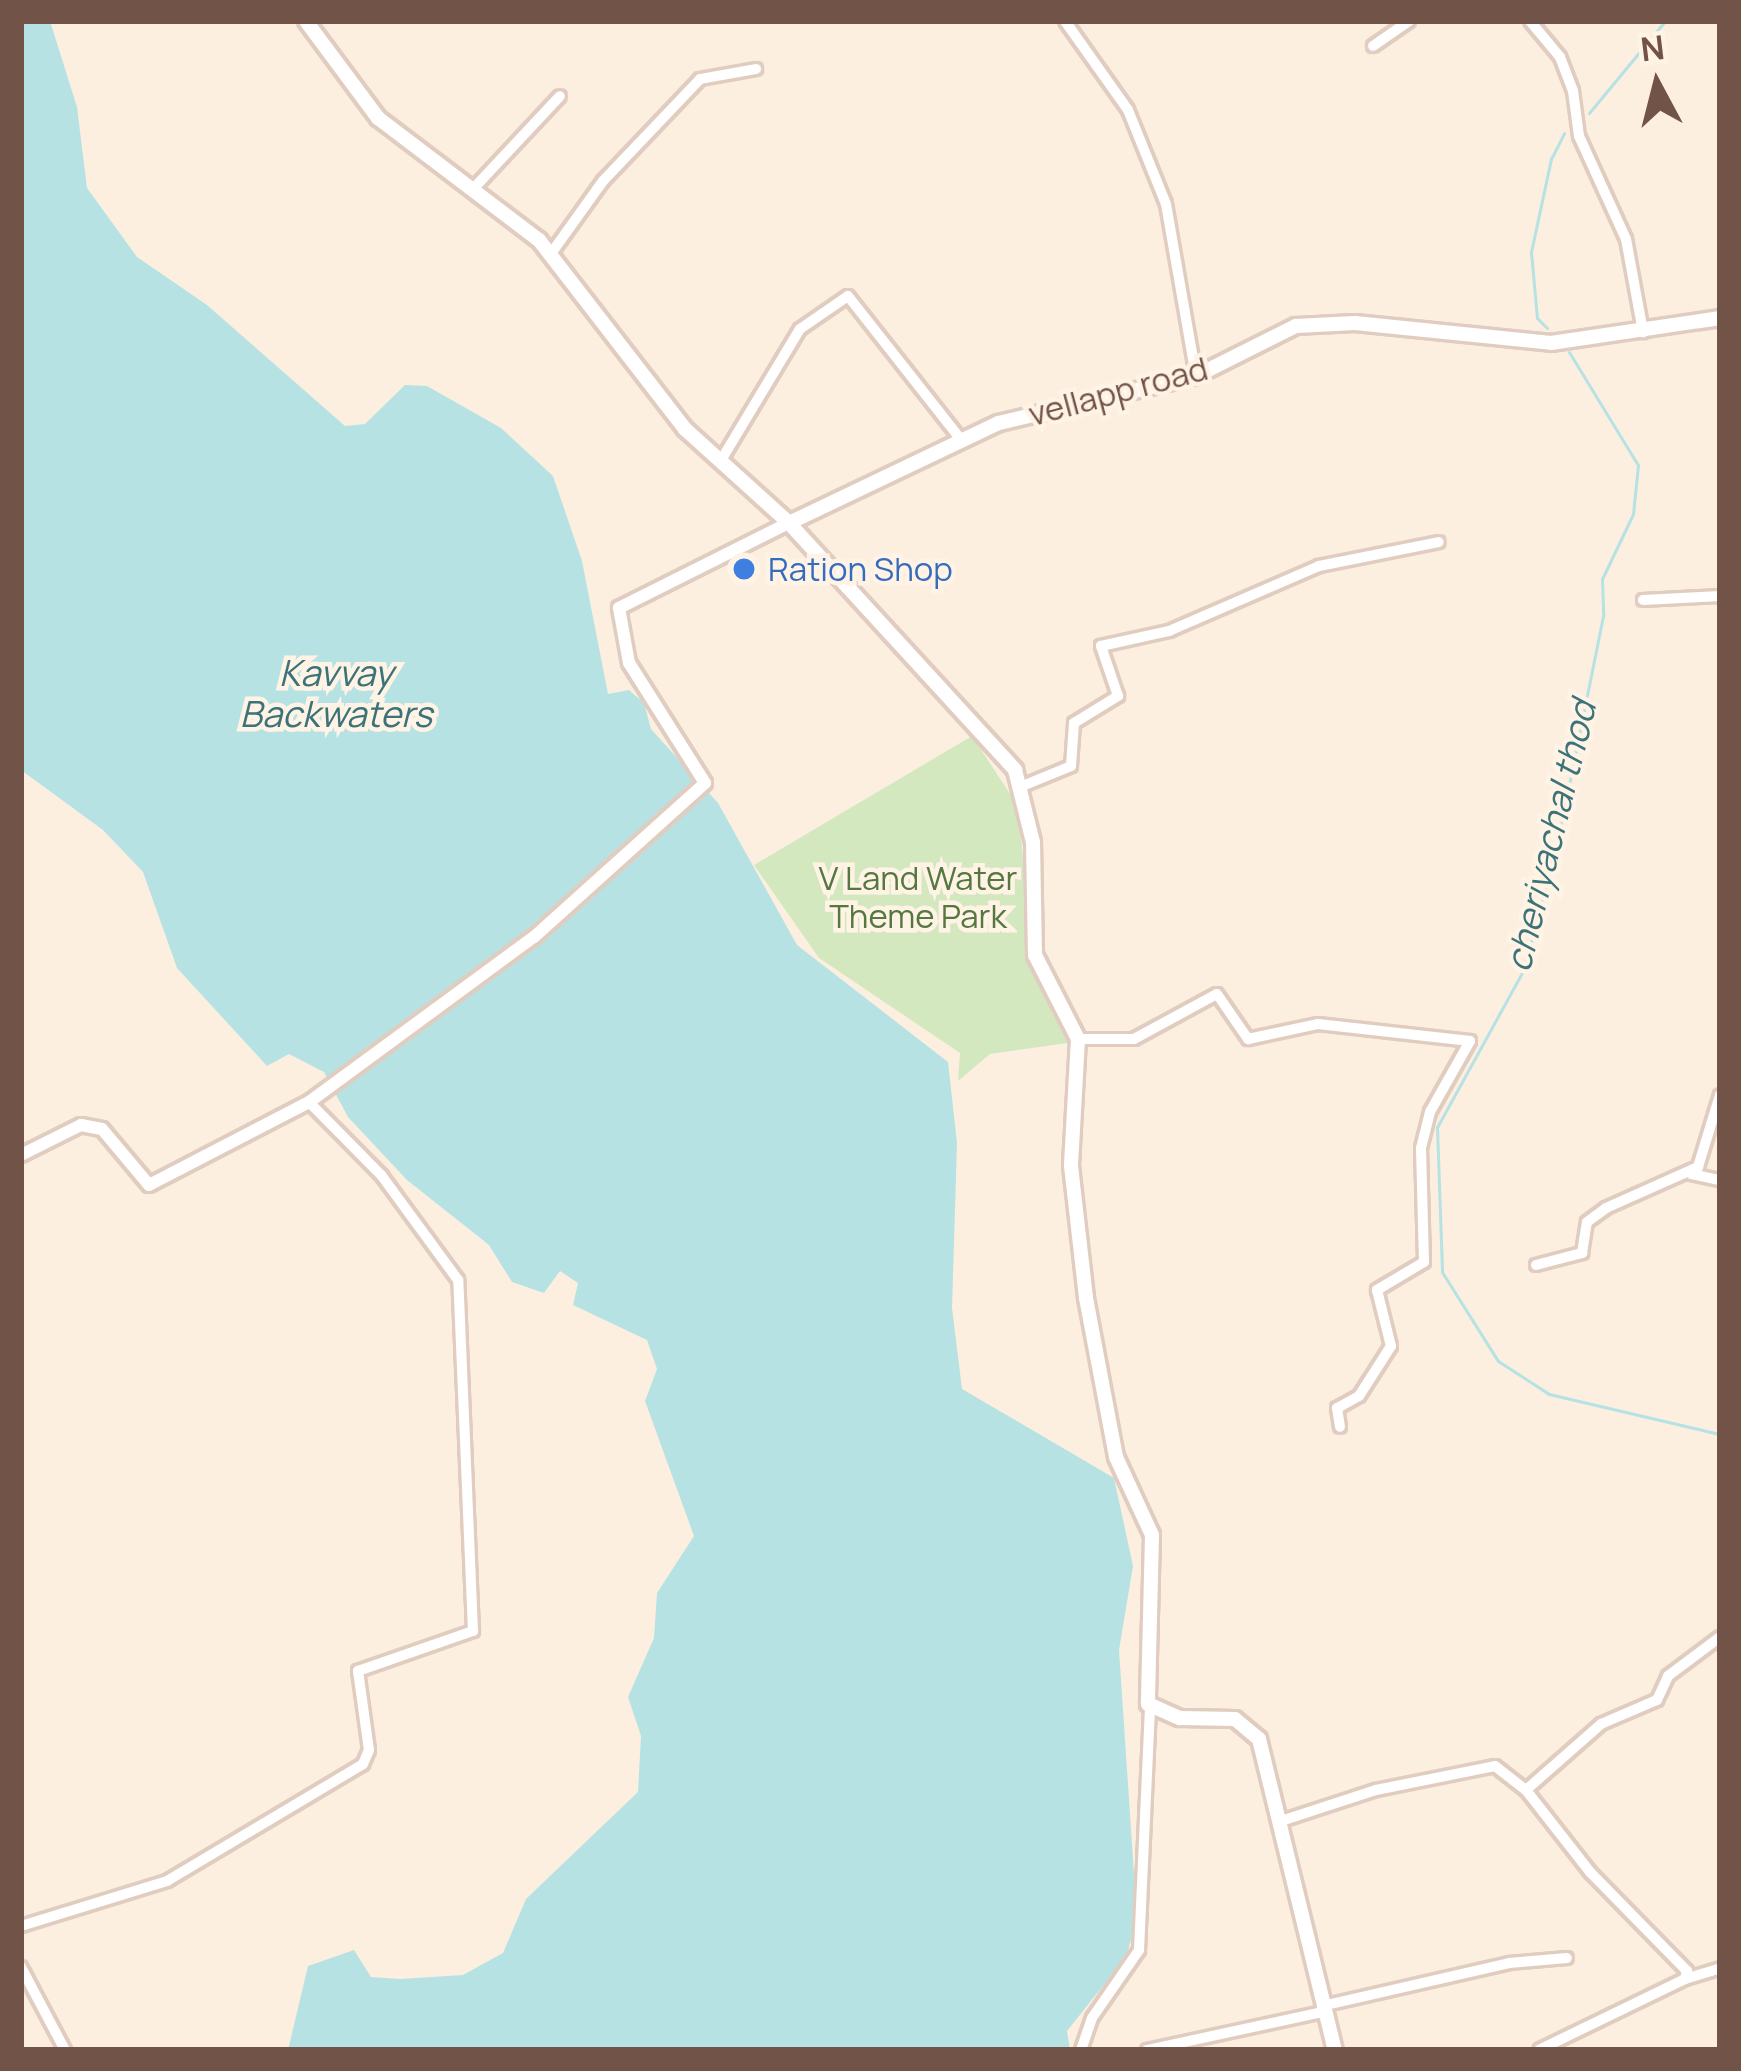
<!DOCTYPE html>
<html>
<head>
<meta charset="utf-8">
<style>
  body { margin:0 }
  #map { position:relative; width:1741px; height:2071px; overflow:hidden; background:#fcefe0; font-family:Manrope,sans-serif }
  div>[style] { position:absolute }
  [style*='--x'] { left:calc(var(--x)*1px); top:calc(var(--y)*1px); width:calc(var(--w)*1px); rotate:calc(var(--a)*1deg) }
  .green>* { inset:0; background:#d4e8c0 }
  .water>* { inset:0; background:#b6e2e4 }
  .stream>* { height:3px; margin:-1.5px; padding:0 1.5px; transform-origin:1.5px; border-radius:1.5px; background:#b6e2e4 }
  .roads { filter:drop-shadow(3px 0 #e1ccc0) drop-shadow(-3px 0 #e1ccc0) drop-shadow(0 3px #e1ccc0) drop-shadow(0 -3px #e1ccc0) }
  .minor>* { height:10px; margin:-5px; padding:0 5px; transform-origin:5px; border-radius:5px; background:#fff }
  .tertiary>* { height:12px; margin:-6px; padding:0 6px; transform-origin:6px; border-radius:6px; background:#fff }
  .secondary>* { height:14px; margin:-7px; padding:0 7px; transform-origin:7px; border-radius:7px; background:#fff }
  .dots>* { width:33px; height:33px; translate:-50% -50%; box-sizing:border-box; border:6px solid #fff3e6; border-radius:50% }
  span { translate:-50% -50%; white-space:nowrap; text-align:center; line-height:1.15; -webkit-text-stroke:9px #fff3e6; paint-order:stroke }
  .street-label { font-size:33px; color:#725348 }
  .shop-label { font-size:33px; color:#366cbe }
  .left { translate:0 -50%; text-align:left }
  .park-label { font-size:33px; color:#557841 }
  .water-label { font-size:36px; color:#3c7378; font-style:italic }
  .frame { position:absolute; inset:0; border:24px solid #725348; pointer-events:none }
  .north { position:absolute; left:1597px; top:24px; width:120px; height:120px; -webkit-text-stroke:9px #fff3e6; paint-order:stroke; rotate:353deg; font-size:33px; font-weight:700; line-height:48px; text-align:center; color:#725348 }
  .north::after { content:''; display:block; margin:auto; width:42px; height:54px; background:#725348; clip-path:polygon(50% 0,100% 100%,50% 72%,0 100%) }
</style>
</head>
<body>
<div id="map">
  <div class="green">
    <div style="clip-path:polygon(972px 736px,1018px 806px,1034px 970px,1075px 1042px,990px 1054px,958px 1081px,960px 1053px,819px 958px,754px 865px)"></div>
  </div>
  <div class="water">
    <div style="clip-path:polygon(21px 21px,50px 21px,77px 107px,87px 188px,137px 257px,207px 305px,345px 426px,365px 424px,405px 385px,427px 386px,501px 428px,553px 476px,582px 561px,608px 694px,629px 690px,644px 703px,651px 729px,718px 803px,797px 945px,948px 1062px,957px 1143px,952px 1308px,962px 1389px,1114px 1478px,1133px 1566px,1119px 1650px,1137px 1919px,1126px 1957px,1067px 2031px,1070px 2050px,288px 2050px,308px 1966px,354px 1950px,371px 1977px,400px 1979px,463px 1975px,503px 1953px,526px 1899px,638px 1792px,641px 1736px,628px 1697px,654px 1638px,657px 1593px,694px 1536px,645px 1401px,657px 1369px,647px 1340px,573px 1305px,578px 1283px,560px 1271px,544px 1293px,512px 1282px,489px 1245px,407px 1180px,348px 1117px,324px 1072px,289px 1054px,267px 1066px,177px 968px,143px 872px,103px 830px,21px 770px)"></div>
  </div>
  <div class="stream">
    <div style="--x:1589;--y:113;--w:119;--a:-50.4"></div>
    <div style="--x:1547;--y:328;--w:14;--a:-135"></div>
    <div style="--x:1537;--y:318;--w:66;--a:-95.2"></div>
    <div style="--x:1531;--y:252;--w:95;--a:-77.9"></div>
    <div style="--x:1551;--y:159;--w:29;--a:-63"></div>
    <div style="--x:1569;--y:352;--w:132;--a:58.6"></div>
    <div style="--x:1638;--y:465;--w:49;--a:95.8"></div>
    <div style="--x:1633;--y:514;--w:72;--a:115.5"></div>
    <div style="--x:1602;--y:579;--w:37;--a:88"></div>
    <div style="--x:1603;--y:616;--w:218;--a:101.4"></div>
    <div style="--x:1560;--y:830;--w:144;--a:104.5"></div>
    <div style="--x:1524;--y:969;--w:180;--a:118.8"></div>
    <div style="--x:1437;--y:1127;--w:145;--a:88"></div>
    <div style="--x:1442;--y:1272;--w:105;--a:57.8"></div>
    <div style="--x:1498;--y:1361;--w:61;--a:32.9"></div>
    <div style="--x:1549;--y:1394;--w:176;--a:13.2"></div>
  </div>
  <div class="roads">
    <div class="minor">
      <div style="--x:1065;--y:21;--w:109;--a:54.7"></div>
      <div style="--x:1128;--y:110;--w:101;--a:68"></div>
      <div style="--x:1166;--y:204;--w:175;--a:80.1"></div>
      <div style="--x:1530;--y:21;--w:47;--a:50.2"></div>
      <div style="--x:1560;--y:57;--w:36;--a:69"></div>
      <div style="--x:1573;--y:91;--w:45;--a:82.4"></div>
      <div style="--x:1579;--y:136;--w:113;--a:65.5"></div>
      <div style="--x:1626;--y:239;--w:95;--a:79.6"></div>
      <div style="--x:1373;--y:46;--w:44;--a:-34.8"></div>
      <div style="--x:473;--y:189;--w:127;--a:-46.9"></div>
      <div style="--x:550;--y:255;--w:91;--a:-54.4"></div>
      <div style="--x:603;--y:181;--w:141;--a:-46.4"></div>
      <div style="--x:700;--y:79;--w:57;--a:-10.1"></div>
      <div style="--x:720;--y:462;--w:155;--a:-59"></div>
      <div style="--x:800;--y:329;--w:58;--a:-34.5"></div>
      <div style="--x:848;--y:296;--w:184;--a:51.8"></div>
      <div style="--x:1643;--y:600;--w:77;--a:-3"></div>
      <div style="--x:1020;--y:787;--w:55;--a:-22.4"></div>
      <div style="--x:1071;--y:766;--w:43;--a:-86"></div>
      <div style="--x:1074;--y:723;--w:52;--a:-31.5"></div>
      <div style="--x:1118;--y:696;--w:53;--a:-108.8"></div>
      <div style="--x:1101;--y:646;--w:70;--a:-12.4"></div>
      <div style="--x:1169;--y:631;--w:163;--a:-23.4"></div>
      <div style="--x:1319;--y:566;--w:122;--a:-11.3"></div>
      <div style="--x:1078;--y:1039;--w:56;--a:0"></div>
      <div style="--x:1134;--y:1039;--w:94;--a:-28.5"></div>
      <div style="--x:1217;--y:994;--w:55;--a:55.4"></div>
      <div style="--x:1248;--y:1039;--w:72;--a:-12.1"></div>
      <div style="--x:1318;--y:1024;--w:153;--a:6.4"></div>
      <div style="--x:1470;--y:1041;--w:81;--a:119.4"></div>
      <div style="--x:1430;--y:1112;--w:37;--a:104"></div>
      <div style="--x:1421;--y:1148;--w:114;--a:88.5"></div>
      <div style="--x:1424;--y:1262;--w:55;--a:149.2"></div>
      <div style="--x:1377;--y:1290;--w:58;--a:76"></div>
      <div style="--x:1391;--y:1346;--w:59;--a:122.6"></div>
      <div style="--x:1359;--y:1396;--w:25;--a:151"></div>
      <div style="--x:1337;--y:1408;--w:19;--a:81"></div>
      <div style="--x:1691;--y:1174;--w:30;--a:12"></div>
      <div style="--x:1536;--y:1265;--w:48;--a:-14.6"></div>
      <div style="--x:1582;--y:1253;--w:31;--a:-81"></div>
      <div style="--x:1587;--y:1222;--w:24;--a:-36"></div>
      <div style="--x:1606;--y:1208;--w:101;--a:-24"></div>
      <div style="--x:1698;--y:1167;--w:75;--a:-73"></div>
      <div style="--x:1526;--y:1790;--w:104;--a:52"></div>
      <div style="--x:1590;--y:1872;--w:139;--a:45.6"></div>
      <div style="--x:1687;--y:1971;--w:8;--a:104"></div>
      <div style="--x:1685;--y:1979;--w:162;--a:154.1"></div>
      <div style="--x:1278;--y:1822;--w:103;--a:-18.1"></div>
      <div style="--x:1376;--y:1790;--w:121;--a:-11.4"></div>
      <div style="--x:1495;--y:1766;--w:39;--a:38"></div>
      <div style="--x:1526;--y:1790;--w:100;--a:-41.3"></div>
      <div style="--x:1601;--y:1724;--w:61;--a:-23.2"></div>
      <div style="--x:1657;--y:1700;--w:26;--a:-65"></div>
      <div style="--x:1668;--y:1676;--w:65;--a:-36.9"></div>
      <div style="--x:21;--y:1926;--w:153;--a:-17.1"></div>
      <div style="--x:167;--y:1881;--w:228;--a:-30.8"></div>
      <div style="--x:363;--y:1764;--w:15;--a:-67"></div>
      <div style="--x:369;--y:1750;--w:80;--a:-97.9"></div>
      <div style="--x:358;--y:1671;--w:122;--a:-19.2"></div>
      <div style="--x:473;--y:1631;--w:351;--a:-92.4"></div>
      <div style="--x:458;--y:1280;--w:129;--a:-126.2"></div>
      <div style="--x:382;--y:1176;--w:104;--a:-134.6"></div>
      <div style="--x:21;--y:1967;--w:94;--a:62.1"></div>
      <div style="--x:1685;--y:1979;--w:37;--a:-17"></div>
      <div style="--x:1322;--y:2006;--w:192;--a:-12.9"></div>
      <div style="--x:1509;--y:1963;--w:58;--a:-4.9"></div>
      <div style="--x:1081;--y:2050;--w:34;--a:-71"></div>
      <div style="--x:1092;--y:2018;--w:83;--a:-55.3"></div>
      <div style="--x:1139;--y:1950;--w:242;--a:-87.4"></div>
      <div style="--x:1147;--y:2050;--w:180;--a:-12.2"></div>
    </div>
    <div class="tertiary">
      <div style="--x:21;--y:1155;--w:67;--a:-26.6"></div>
      <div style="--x:81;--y:1125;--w:21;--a:11"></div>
      <div style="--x:102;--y:1129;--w:73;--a:50"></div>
      <div style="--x:149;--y:1185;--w:180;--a:-27.4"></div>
      <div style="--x:309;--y:1102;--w:279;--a:-36.3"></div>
      <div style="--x:534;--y:937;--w:230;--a:-42"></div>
      <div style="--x:705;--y:783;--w:142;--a:-122.3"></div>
      <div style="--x:629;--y:663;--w:56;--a:-100.3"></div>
      <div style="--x:619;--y:608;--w:190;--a:-26.6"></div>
    </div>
    <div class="secondary">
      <div style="--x:306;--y:21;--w:121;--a:53.4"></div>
      <div style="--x:378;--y:118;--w:202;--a:37.2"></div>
      <div style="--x:539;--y:240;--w:239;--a:52.3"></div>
      <div style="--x:685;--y:429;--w:140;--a:42.1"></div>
      <div style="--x:789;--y:523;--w:335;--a:47.5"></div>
      <div style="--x:1015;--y:770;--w:74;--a:76"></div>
      <div style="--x:1033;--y:842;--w:113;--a:89"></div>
      <div style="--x:1035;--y:955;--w:94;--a:62.9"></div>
      <div style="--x:1078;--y:1039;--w:127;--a:93.2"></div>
      <div style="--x:1071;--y:1166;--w:133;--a:83.5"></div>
      <div style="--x:1086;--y:1298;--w:162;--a:79.3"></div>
      <div style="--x:1116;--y:1457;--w:86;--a:65.2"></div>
      <div style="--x:1152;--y:1535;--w:169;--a:91.4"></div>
      <div style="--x:1148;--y:1704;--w:35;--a:24"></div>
      <div style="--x:1180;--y:1718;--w:55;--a:1"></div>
      <div style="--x:1235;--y:1719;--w:31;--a:40"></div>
      <div style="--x:1259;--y:1739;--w:320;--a:76.3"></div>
      <div style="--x:789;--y:523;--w:233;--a:-25.5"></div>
      <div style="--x:999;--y:423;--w:203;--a:-13.4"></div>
      <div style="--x:1196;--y:376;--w:112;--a:-26.6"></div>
      <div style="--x:1296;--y:326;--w:59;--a:-2.9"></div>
      <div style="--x:1355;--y:323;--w:197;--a:5.8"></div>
      <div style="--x:1551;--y:343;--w:171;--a:-8.4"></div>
    </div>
  </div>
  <div class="dots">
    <div style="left:744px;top:569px;background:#3f7fe0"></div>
  </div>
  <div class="street-label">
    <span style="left:1118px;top:391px;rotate:-15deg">vellapp road</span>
  </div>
  <div class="shop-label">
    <span class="left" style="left:768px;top:569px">Ration Shop</span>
  </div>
  <div class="park-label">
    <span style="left:918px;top:897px">V Land Water<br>Theme Park</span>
  </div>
  <div class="water-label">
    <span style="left:336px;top:693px">Kavvay<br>Backwaters</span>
    <span style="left:1550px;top:836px;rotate:-76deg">cheriyachal thod</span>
  </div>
  <div class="frame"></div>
  <div class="north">N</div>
</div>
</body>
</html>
